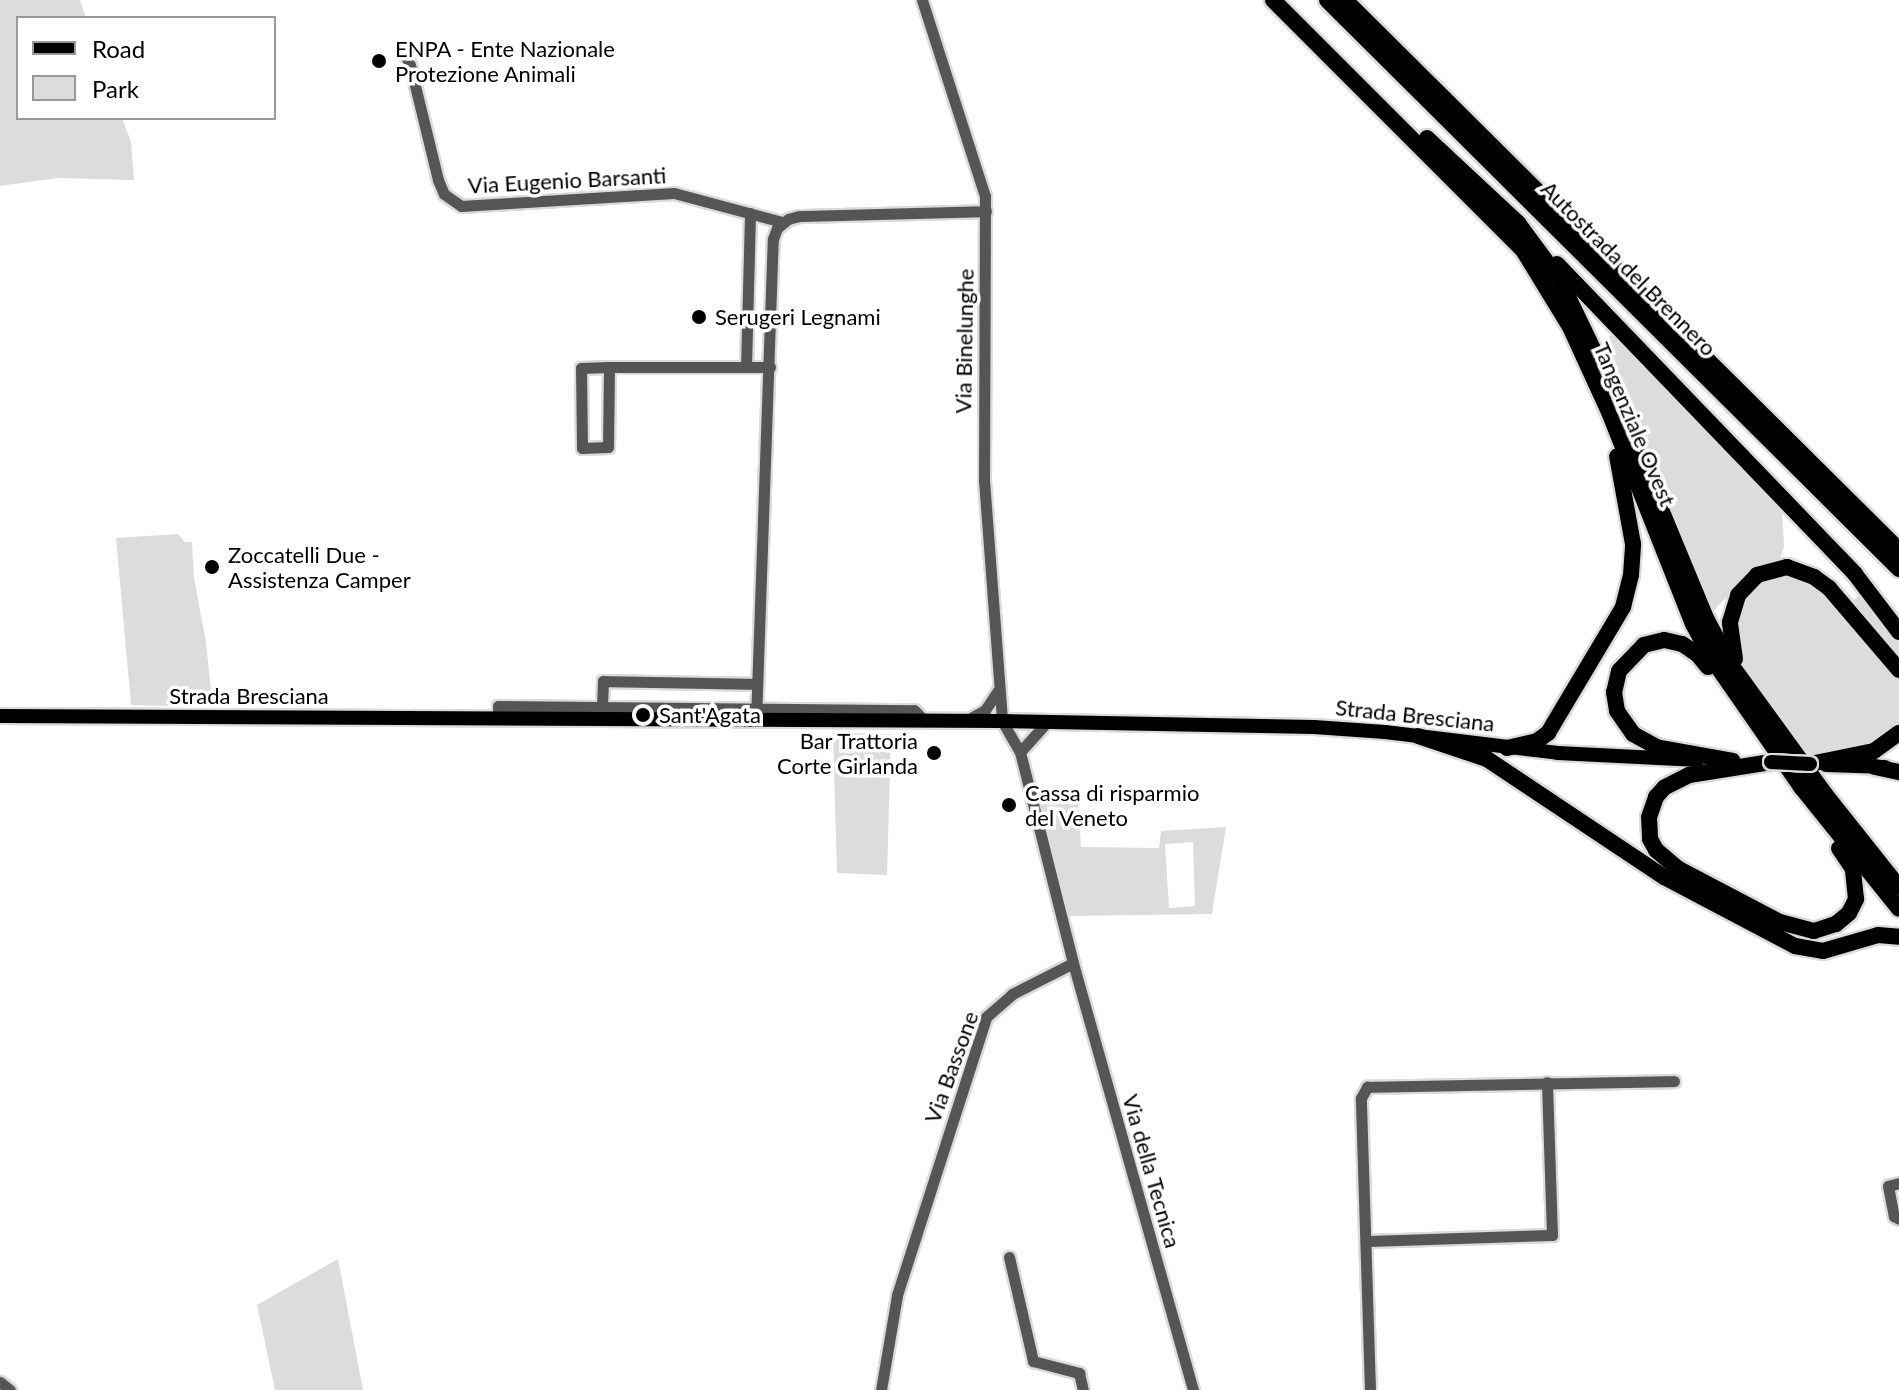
<!DOCTYPE html>
<html>
<head>
<meta charset="utf-8">
<style>
  body { margin:0 }
  #map { position:relative; width:1899px; height:1390px; overflow:hidden; background:#fff; font-family:Lato,sans-serif }
  div>[style] { position:absolute }
  [style*='--x'] { left:calc(var(--x)*1px); top:calc(var(--y)*1px); width:calc(var(--w)*1px); rotate:calc(var(--a)*1deg) }
  .green>* { inset:0; background:#dcdcdc }
  .roads { filter:drop-shadow(2px 0 #dbdbdb) drop-shadow(-2px 0 #dbdbdb) drop-shadow(0 2px #dbdbdb) drop-shadow(0 -2px #dbdbdb) }
  .minor>* { height:11px; margin:-5.5px; padding:0 5.5px; transform-origin:5.5px; border-radius:5.5px; background:#555 }
  .major>* { height:14px; margin:-7px; padding:0 7px; transform-origin:7px; border-radius:7px; background:#000 }
  .highway>* { height:16px; margin:-8px; padding:0 8px; transform-origin:8px; border-radius:8px; background:#000 }
  .bridges { filter:drop-shadow(2px 0 #dbdbdb) drop-shadow(-2px 0 #dbdbdb) drop-shadow(0 2px #dbdbdb) drop-shadow(0 -2px #dbdbdb) }
  .major-bridge>* { height:14px; margin:-7px; padding:0 7px; transform-origin:7px; border-radius:7px; background:#000 }
  .dots>* { width:22px; height:22px; translate:-50% -50%; box-sizing:border-box; border:4px solid #fff; border-radius:50% }
  span { translate:-50% -50%; white-space:nowrap; text-align:center; line-height:1.15; -webkit-text-stroke:7px #fff; paint-order:stroke }
  .poi-label { font-size:22px; color:#000 }
  .left { translate:0 -50%; text-align:left }
  .right { translate:-100% -50%; text-align:right }
  .street-label { font-size:22px; color:#000 }
  .legend { position:absolute; left:16px; top:16px; width:260px; height:104px; box-sizing:border-box; background:#fff; border:2px solid #999; margin:0; padding:10px 14px; list-style:none; font-size:24px; color:#000 }
  .legend li { display:flex; align-items:center; gap:16px; height:40px }
  .legend b { width:40px; border:2px solid #999 }
</style>
</head>
<body>
<div id="map">
  <div class="green">
    <div style="clip-path:polygon(0 0,80px 0,86px 18px,18px 18px,18px 118px,122px 118px,131px 142px,134px 180px,58px 178px,0 186px)"></div>
    <div style="clip-path:polygon(1613px 334px,1782px 507px,1784px 547px,1779px 561px,1756px 568px,1711px 613px,1599px 342px)"></div>
    <div style="clip-path:polygon(178px 534px,185px 542px,192px 542px,194px 578px,206px 642px,212px 701px,209px 707px,131px 705px,116px 538px)"></div>
    <div style="clip-path:polygon(1785px 573px,1820px 586px,1896px 671px,1899px 678px,1899px 728px,1887px 741px,1847px 754px,1799px 753px,1742px 663px,1736px 627px,1748px 590px,1762px 579px)"></div>
    <div style="clip-path:polygon(1864px 591px,1899px 641px,1899px 662px,1850px 603px)"></div>
    <div style="clip-path:polygon(833px 733px,891px 734px,887px 875px,837px 873px)"></div>
    <div style="clip-path:polygon(evenodd,1078px 794px,1081px 847px,1159px 848px,1161px 831px,1226px 827px,1212px 914px,1069px 916px,1038px 799px,1078px 794px,1193px 842px,1195px 906px,1169px 908px,1165px 844px,1193px 842px)"></div>
    <div style="clip-path:polygon(338px 1259px,363px 1390px,275px 1390px,257px 1305px)"></div>
  </div>
  <div class="roads">
    <div class="minor">
      <div style="--x:922;--y:0;--w:206;--a:72.2"></div>
      <div style="--x:985;--y:196;--w:284;--a:90.2"></div>
      <div style="--x:984;--y:480;--w:242;--a:85.7"></div>
      <div style="--x:1002;--y:721;--w:36;--a:60"></div>
      <div style="--x:1020;--y:752;--w:218;--a:75.9"></div>
      <div style="--x:1073;--y:963;--w:444;--a:74.3"></div>
      <div style="--x:402;--y:48;--w:19;--a:65"></div>
      <div style="--x:410;--y:65;--w:118;--a:76.3"></div>
      <div style="--x:438;--y:180;--w:15;--a:67"></div>
      <div style="--x:444;--y:194;--w:21;--a:35"></div>
      <div style="--x:461;--y:206;--w:213;--a:-3.5"></div>
      <div style="--x:674;--y:193;--w:112;--a:15"></div>
      <div style="--x:609;--y:367;--w:80;--a:90.7"></div>
      <div style="--x:608;--y:447;--w:26;--a:178"></div>
      <div style="--x:582;--y:448;--w:80;--a:-90.7"></div>
      <div style="--x:581;--y:368;--w:28;--a:-2"></div>
      <div style="--x:609;--y:367;--w:161;--a:0"></div>
      <div style="--x:746;--y:367;--w:154;--a:-88.5"></div>
      <div style="--x:602;--y:708;--w:27;--a:-88"></div>
      <div style="--x:603;--y:681;--w:154;--a:1.1"></div>
      <div style="--x:498;--y:719;--w:13;--a:-90"></div>
      <div style="--x:498;--y:706;--w:416;--a:0.6"></div>
      <div style="--x:914;--y:710;--w:16;--a:45"></div>
      <div style="--x:756;--y:720;--w:481;--a:-88"></div>
      <div style="--x:773;--y:239;--w:12;--a:-70"></div>
      <div style="--x:777;--y:228;--w:14;--a:-39"></div>
      <div style="--x:788;--y:219;--w:11;--a:-15"></div>
      <div style="--x:799;--y:216;--w:187;--a:-1.5"></div>
      <div style="--x:967;--y:720;--w:21;--a:-29"></div>
      <div style="--x:985;--y:710;--w:23;--a:-56"></div>
      <div style="--x:1020;--y:752;--w:40;--a:-48"></div>
      <div style="--x:1899;--y:1183;--w:11;--a:165"></div>
      <div style="--x:1888;--y:1186;--w:31;--a:79"></div>
      <div style="--x:1894;--y:1216;--w:6;--a:31"></div>
      <div style="--x:1367;--y:1241;--w:185;--a:-1.9"></div>
      <div style="--x:1552;--y:1235;--w:153;--a:-91.9"></div>
      <div style="--x:1009;--y:1257;--w:107;--a:77"></div>
      <div style="--x:1033;--y:1361;--w:48;--a:14.6"></div>
      <div style="--x:1079;--y:1373;--w:17;--a:77"></div>
      <div style="--x:0;--y:1382;--w:13;--a:39"></div>
      <div style="--x:881;--y:1390;--w:96;--a:-80.4"></div>
      <div style="--x:897;--y:1295;--w:292;--a:-72.2"></div>
      <div style="--x:986;--y:1017;--w:35;--a:-41"></div>
      <div style="--x:1012;--y:994;--w:68;--a:-26.9"></div>
      <div style="--x:1370;--y:1390;--w:292;--a:-91.8"></div>
      <div style="--x:1361;--y:1098;--w:13;--a:-61"></div>
      <div style="--x:1367;--y:1087;--w:307;--a:-1.1"></div>
    </div>
    <div class="major">
      <div style="--x:0;--y:716;--w:1002;--a:0.29"></div>
      <div style="--x:1002;--y:721;--w:312;--a:1.1"></div>
      <div style="--x:1314;--y:727;--w:71;--a:4"></div>
      <div style="--x:1385;--y:732;--w:174;--a:6.9"></div>
      <div style="--x:1558;--y:753;--w:140;--a:2.9"></div>
      <div style="--x:1826;--y:765;--w:59;--a:1.9"></div>
    </div>
    <div class="highway">
      <div style="--x:1273;--y:0;--w:354;--a:45"></div>
      <div style="--x:1523;--y:250;--w:90;--a:58.6"></div>
      <div style="--x:1570;--y:327;--w:94;--a:65.4"></div>
      <div style="--x:1609;--y:412;--w:228;--a:68.4"></div>
      <div style="--x:1693;--y:624;--w:36;--a:62"></div>
      <div style="--x:1710;--y:656;--w:160;--a:55.2"></div>
      <div style="--x:1801;--y:787;--w:156;--a:51.2"></div>
      <div style="--x:1327;--y:0;--w:807;--a:44.85"></div>
      <div style="--x:1345;--y:0;--w:781;--a:44.79"></div>
      <div style="--x:1427;--y:138;--w:125;--a:43"></div>
      <div style="--x:1518;--y:223;--w:71;--a:53.6"></div>
      <div style="--x:1560;--y:280;--w:104;--a:64.4"></div>
      <div style="--x:1605;--y:374;--w:266;--a:67.5"></div>
      <div style="--x:1707;--y:620;--w:52;--a:61.5"></div>
      <div style="--x:1732;--y:666;--w:158;--a:54"></div>
      <div style="--x:1825;--y:794;--w:119;--a:51.5"></div>
      <div style="--x:1557;--y:264;--w:430;--a:46.1"></div>
      <div style="--x:1855;--y:574;--w:73;--a:52.8"></div>
      <div style="--x:1735;--y:659;--w:37;--a:-98"></div>
      <div style="--x:1730;--y:622;--w:28;--a:-73"></div>
      <div style="--x:1738;--y:595;--w:28;--a:-46"></div>
      <div style="--x:1757;--y:575;--w:31;--a:-15"></div>
      <div style="--x:1787;--y:567;--w:29;--a:20"></div>
      <div style="--x:1814;--y:577;--w:19;--a:36"></div>
      <div style="--x:1829;--y:588;--w:108;--a:49.5"></div>
      <div style="--x:1708;--y:667;--w:17;--a:-130"></div>
      <div style="--x:1697;--y:654;--w:18;--a:-146"></div>
      <div style="--x:1682;--y:644;--w:18;--a:-167"></div>
      <div style="--x:1664;--y:640;--w:21;--a:166"></div>
      <div style="--x:1644;--y:645;--w:36;--a:134"></div>
      <div style="--x:1619;--y:671;--w:22;--a:103"></div>
      <div style="--x:1614;--y:692;--w:19;--a:81"></div>
      <div style="--x:1617;--y:711;--w:28;--a:55"></div>
      <div style="--x:1633;--y:734;--w:26;--a:29"></div>
      <div style="--x:1656;--y:747;--w:78;--a:10.3"></div>
      <div style="--x:1418;--y:736;--w:73;--a:18.4"></div>
      <div style="--x:1487;--y:759;--w:213;--a:33.7"></div>
      <div style="--x:1664;--y:877;--w:148;--a:27.8"></div>
      <div style="--x:1795;--y:946;--w:28;--a:10"></div>
      <div style="--x:1823;--y:951;--w:57;--a:-16.2"></div>
      <div style="--x:1878;--y:935;--w:21;--a:5"></div>
      <div style="--x:1507;--y:748;--w:31;--a:-13"></div>
      <div style="--x:1537;--y:741;--w:14;--a:-36"></div>
      <div style="--x:1548;--y:733;--w:147;--a:-59.2"></div>
      <div style="--x:1623;--y:607;--w:33;--a:-76"></div>
      <div style="--x:1631;--y:575;--w:31;--a:-86"></div>
      <div style="--x:1633;--y:544;--w:89;--a:-100.3"></div>
      <div style="--x:1771;--y:762;--w:83;--a:171"></div>
      <div style="--x:1689;--y:775;--w:28;--a:153"></div>
      <div style="--x:1664;--y:788;--w:12;--a:132"></div>
      <div style="--x:1656;--y:797;--w:21;--a:109"></div>
      <div style="--x:1649;--y:817;--w:22;--a:87"></div>
      <div style="--x:1650;--y:839;--w:13;--a:61"></div>
      <div style="--x:1656;--y:850;--w:30;--a:40"></div>
      <div style="--x:1679;--y:869;--w:114;--a:27.7"></div>
      <div style="--x:1780;--y:922;--w:35;--a:15"></div>
      <div style="--x:1814;--y:931;--w:23;--a:-18"></div>
      <div style="--x:1836;--y:924;--w:17;--a:-40"></div>
      <div style="--x:1849;--y:913;--w:16;--a:-63"></div>
      <div style="--x:1856;--y:899;--w:30;--a:-96"></div>
      <div style="--x:1853;--y:869;--w:25;--a:-124"></div>
      <div style="--x:1810;--y:764;--w:65;--a:-11.5"></div>
      <div style="--x:1874;--y:751;--w:31;--a:-36"></div>
      <div style="--x:1875;--y:767;--w:25;--a:12"></div>
    </div>
  </div>
  <div class="bridges">
    <div class="major-bridge">
      <div style="--x:1771;--y:762;--w:39;--a:3"></div>
    </div>
  </div>
  <div class="dots">
    <div style="left:379px;top:61px;background:#000"></div>
    <div style="left:699px;top:317px;background:#000"></div>
    <div style="left:212px;top:567px;background:#000"></div>
    <div style="left:643px;top:715px;background:#000"></div>
    <div style="left:934px;top:753px;background:#000"></div>
    <div style="left:1009px;top:805px;background:#000"></div>
  </div>
  <div class="poi-label">
    <span class="left" style="left:395px;top:61px">ENPA - Ente Nazionale<br>Protezione Animali</span>
    <span class="left" style="left:715px;top:317px">Serugeri Legnami</span>
    <span class="left" style="left:228px;top:567px">Zoccatelli Due -<br>Assistenza Camper</span>
    <span class="left" style="left:659px;top:715px">Sant'Agata</span>
    <span class="right" style="left:918px;top:753px">Bar Trattoria<br>Corte Girlanda</span>
    <span class="left" style="left:1025px;top:805px">Cassa di risparmio<br>del Veneto</span>
  </div>
  <div class="street-label">
    <span style="left:567px;top:180px;rotate:-3deg">Via Eugenio Barsanti</span>
    <span style="left:1629px;top:268px;rotate:45deg">Autostrada del Brennero</span>
    <span style="left:964px;top:341px;rotate:-89deg">Via Binelunghe</span>
    <span style="left:1635px;top:424px;rotate:67deg">Tangenziale Ovest</span>
    <span style="left:249px;top:696px">Strada Bresciana</span>
    <span style="left:1415px;top:715px;rotate:6deg">Strada Bresciana</span>
    <span style="left:951px;top:1067px;rotate:-70deg">Via Bassone</span>
    <span style="left:1152px;top:1171px;rotate:74deg">Via della Tecnica</span>
  </div>
  <ul class="legend">
  <li><b style="height:10px;background:#000"></b>Road</li>
  <li><b style="height:22px;background:#dcdcdc"></b>Park</li>
  </ul>
</div>
</body>
</html>
